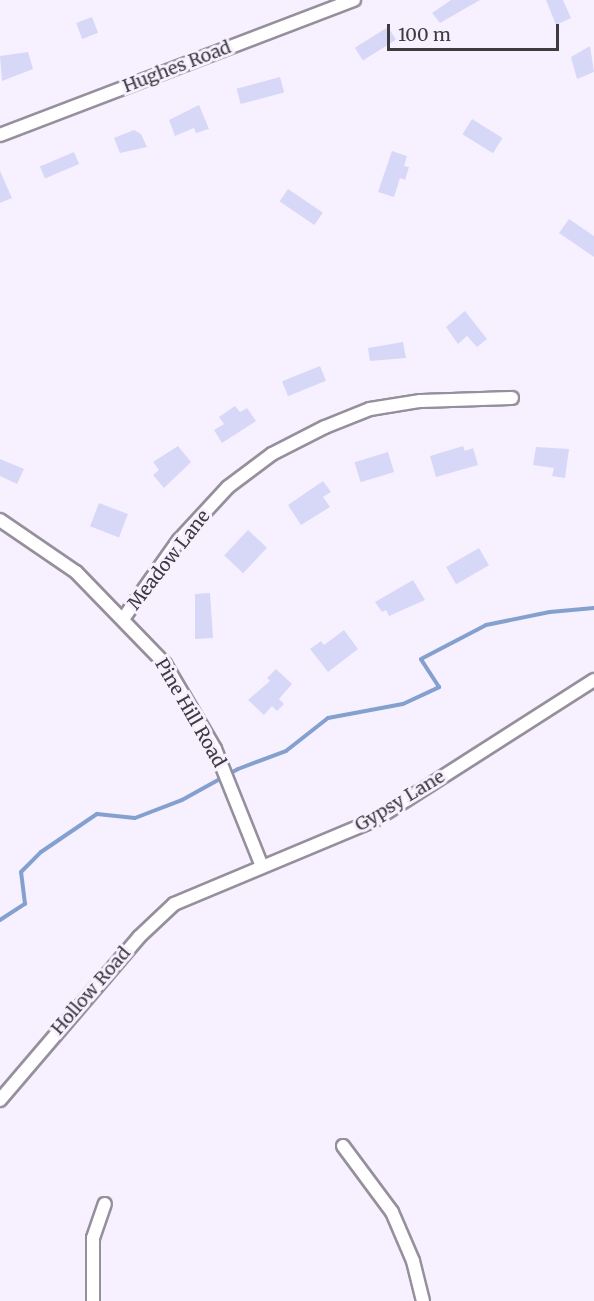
<!DOCTYPE html>
<html>
<head>
<meta charset="utf-8">
<style>
  body { margin:0 }
  #map { position:relative; width:594px; height:1301px; overflow:hidden; background:#f7f0ff; font-family:Merriweather,serif }
  div>[style] { position:absolute }
  [style*='--x'] { left:calc(var(--x)*1px); top:calc(var(--y)*1px); width:calc(var(--w)*1px); rotate:calc(var(--a)*1deg) }
  .stream>* { height:4px; margin:-2px; padding:0 2px; transform-origin:2px; border-radius:2px; background:#84a0ce }
  .building>* { inset:0; background:#d7d8f8; transform-origin:0 0 }
  .roads { filter:drop-shadow(2px 0 #968f9c) drop-shadow(-2px 0 #968f9c) drop-shadow(0 2px #968f9c) drop-shadow(0 -2px #968f9c) }
  .street>* { height:12px; margin:-6px; padding:0 6px; transform-origin:6px; border-radius:6px; background:#fff }
  span { translate:-50% -50%; white-space:nowrap; text-align:center; line-height:1.15; -webkit-text-stroke:6px #f7f0ff; paint-order:stroke }
  .street-label { font-size:18px; color:#3d3a40 }
  .scale { position:absolute; left:387px; top:24px; width:172px; height:27px; box-sizing:border-box; border:3px solid #3d3a40; border-top:0; padding-left:8px; font-size:18px; line-height:21px; white-space:nowrap; color:#3d3a40; -webkit-text-stroke:4px #f7f0ff; paint-order:stroke }
</style>
</head>
<body>
<div id="map">
  <div class="stream">
    <div style="--x:0;--y:920;--w:30;--a:-33"></div>
    <div style="--x:25;--y:904;--w:32;--a:-97"></div>
    <div style="--x:21;--y:872;--w:28;--a:-45"></div>
    <div style="--x:41;--y:852;--w:68;--a:-34.2"></div>
    <div style="--x:97;--y:814;--w:38;--a:6"></div>
    <div style="--x:135;--y:818;--w:50;--a:-21"></div>
    <div style="--x:182;--y:800;--w:64;--a:-29"></div>
    <div style="--x:238;--y:769;--w:51;--a:-20.6"></div>
    <div style="--x:286;--y:751;--w:53;--a:-38.2"></div>
    <div style="--x:328;--y:718;--w:76;--a:-10.6"></div>
    <div style="--x:403;--y:704;--w:40;--a:-25"></div>
    <div style="--x:439;--y:687;--w:33;--a:-123"></div>
    <div style="--x:421;--y:659;--w:73;--a:-27.6"></div>
    <div style="--x:486;--y:625;--w:65;--a:-11.5"></div>
    <div style="--x:550;--y:612;--w:44;--a:-5.2"></div>
  </div>
  <div class="building">
    <div style="clip-path:polygon(451px 0,480px 0,440px 23px,432px 13px)"></div>
    <div style="clip-path:polygon(546px 0,563px 0,571px 18px,556px 25px)"></div>
    <div style="left:92px;top:17px;width:17px;height:17px;rotate:69deg"></div>
    <div style="left:388px;top:27px;width:15px;height:39px;rotate:58deg"></div>
    <div style="clip-path:polygon(590px 46px,594px 72px,577px 79px,571px 57px)"></div>
    <div style="clip-path:polygon(28px 52px,33px 69px,2px 81px,0 56px)"></div>
    <div style="left:280px;top:77px;width:16px;height:45px;rotate:75deg"></div>
    <div style="clip-path:polygon(199px 105px,209px 129px,196px 133px,194px 128px,175px 136px,169px 120px)"></div>
    <div style="left:472px;top:119px;width:36px;height:18px;rotate:32deg"></div>
    <div style="clip-path:polygon(134px 130px,141px 134px,147px 147px,120px 153px,114px 138px)"></div>
    <div style="clip-path:polygon(392px 151px,407px 156px,404px 166px,409px 167px,405px 180px,400px 178px,394px 197px,378px 192px)"></div>
    <div style="left:74px;top:152px;width:13px;height:37px;rotate:67deg"></div>
    <div style="clip-path:polygon(0 171px,12px 198px,0 203px)"></div>
    <div style="left:288px;top:189px;width:42px;height:15px;rotate:34deg"></div>
    <div style="clip-path:polygon(569px 219px,594px 236px,594px 257px,559px 233px)"></div>
    <div style="clip-path:polygon(465px 311px,487px 339px,477px 347px,467px 336px,458px 344px,446px 327px)"></div>
    <div style="clip-path:polygon(403px 342px,406px 358px,370px 361px,368px 348px)"></div>
    <div style="left:320px;top:366px;width:16px;height:41px;rotate:68deg"></div>
    <div style="clip-path:polygon(235px 406px,240px 412px,247px 408px,256px 421px,222px 443px,214px 430px,224px 424px,219px 417px)"></div>
    <div style="clip-path:polygon(178px 446px,191px 462px,164px 488px,153px 475px,159px 470px,153px 462px)"></div>
    <div style="clip-path:polygon(463px 446px,465px 451px,473px 448px,478px 465px,436px 477px,430px 456px)"></div>
    <div style="clip-path:polygon(536px 447px,569px 449px,565px 478px,552px 476px,554px 468px,533px 465px)"></div>
    <div style="left:388px;top:452px;width:21px;height:35px;rotate:73deg"></div>
    <div style="clip-path:polygon(0 459px,24px 469px,17px 484px,0 476px)"></div>
    <div style="clip-path:polygon(323px 481px,331px 492px,323px 497px,330px 507px,301px 525px,288px 505px)"></div>
    <div style="left:99px;top:503px;width:31px;height:25px;rotate:21deg"></div>
    <div style="left:248px;top:530px;width:26px;height:35px;rotate:43deg"></div>
    <div style="left:479px;top:548px;width:20px;height:38px;rotate:60deg"></div>
    <div style="clip-path:polygon(413px 580px,425px 600px,389px 616px,386px 610px,382px 612px,375px 602px)"></div>
    <div style="clip-path:polygon(210px 593px,213px 638px,195px 639px,195px 594px)"></div>
    <div style="clip-path:polygon(344px 630px,358px 649px,328px 672px,310px 649px,321px 641px,324px 645px)"></div>
    <div style="clip-path:polygon(276px 669px,292px 684px,279px 699px,284px 704px,277px 711px,272px 706px,264px 715px,248px 700px,270px 681px,267px 678px)"></div>
  </div>
  <div class="roads">
    <div class="street">
      <div style="--x:0;--y:135;--w:379;--a:-20.9"></div>
      <div style="--x:0;--y:520;--w:92;--a:34.4"></div>
      <div style="--x:76;--y:572;--w:128;--a:45.9"></div>
      <div style="--x:165;--y:664;--w:99;--a:59.5"></div>
      <div style="--x:215;--y:749;--w:124;--a:68.2"></div>
      <div style="--x:123;--y:619;--w:97;--a:-54.7"></div>
      <div style="--x:179;--y:540;--w:72;--a:-47.2"></div>
      <div style="--x:228;--y:487;--w:55;--a:-36.9"></div>
      <div style="--x:272;--y:454;--w:59;--a:-27"></div>
      <div style="--x:325;--y:427;--w:48;--a:-21.8"></div>
      <div style="--x:370;--y:409;--w:51;--a:-9.1"></div>
      <div style="--x:420;--y:401;--w:92;--a:-1.9"></div>
      <div style="--x:0;--y:1100;--w:214;--a:-49.5"></div>
      <div style="--x:139;--y:937;--w:48;--a:-43.3"></div>
      <div style="--x:174;--y:904;--w:218;--a:-22.7"></div>
      <div style="--x:375;--y:820;--w:260;--a:-32.6"></div>
      <div style="--x:343;--y:1146;--w:82;--a:53.4"></div>
      <div style="--x:392;--y:1212;--w:53;--a:66.8"></div>
      <div style="--x:413;--y:1261;--w:41;--a:76"></div>
      <div style="--x:93;--y:1301;--w:63;--a:-90"></div>
      <div style="--x:93;--y:1238;--w:36;--a:-71"></div>
    </div>
  </div>
  <div class="street-label">
    <span style="left:177px;top:67px;rotate:-21deg">Hughes Road</span>
    <span style="left:169px;top:560px;rotate:-52deg">Meadow Lane</span>
    <span style="left:190px;top:713px;rotate:60deg">Pine Hill Road</span>
    <span style="left:400px;top:801px;rotate:-31deg">Gypsy Lane</span>
    <span style="left:91px;top:991px;rotate:-49deg">Hollow Road</span>
  </div>
  <div class="scale">100 m</div>
</div>
</body>
</html>
